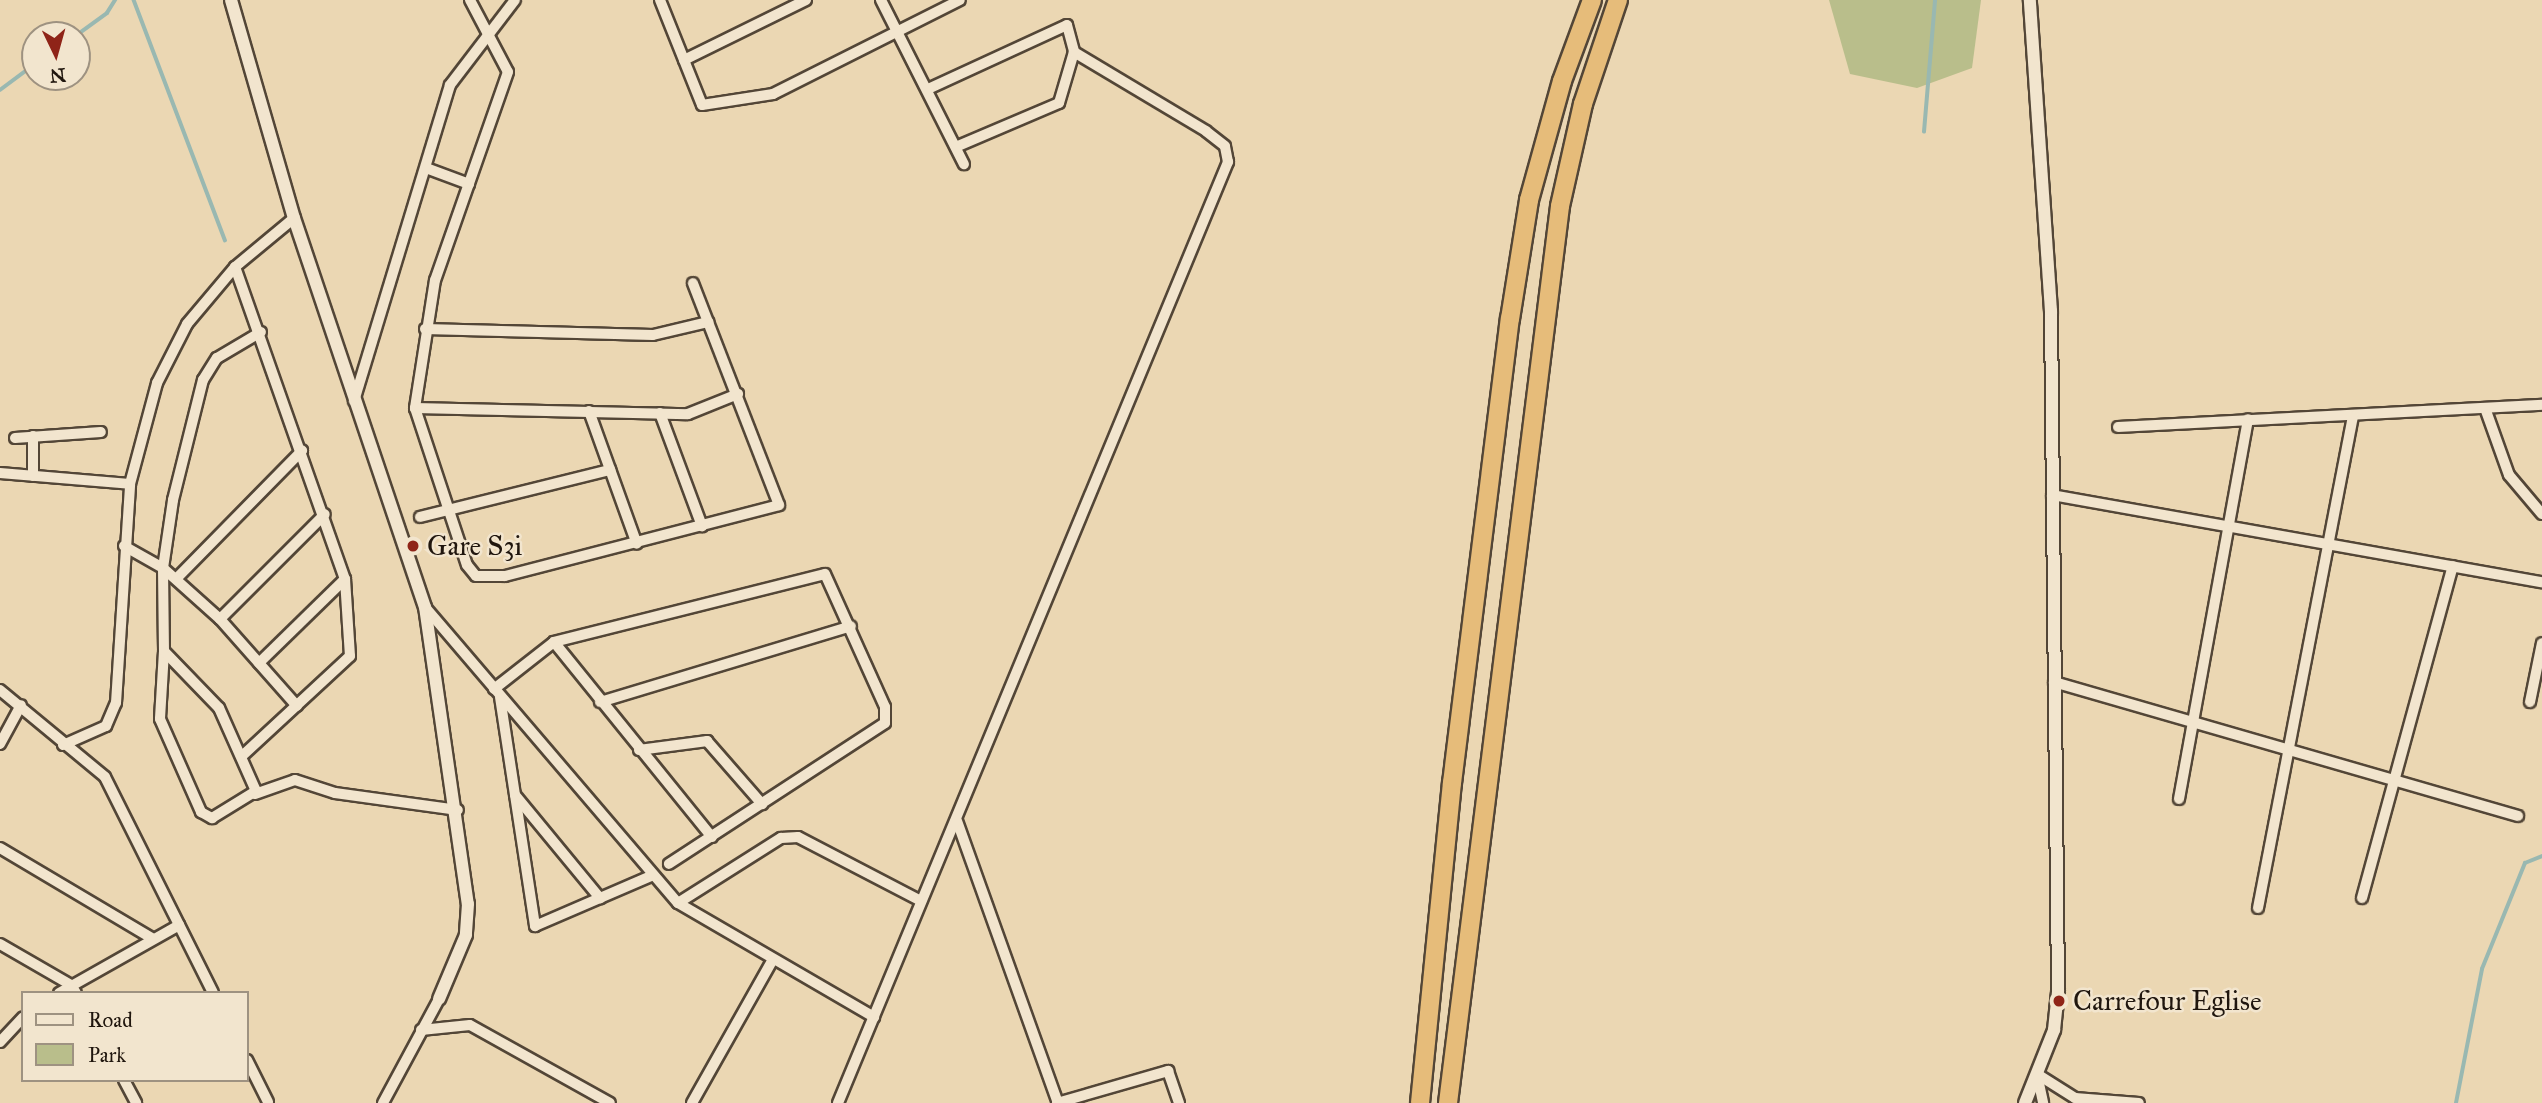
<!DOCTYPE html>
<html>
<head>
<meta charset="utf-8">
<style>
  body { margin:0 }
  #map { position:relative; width:2542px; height:1103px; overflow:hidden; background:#ebd7b3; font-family:"IM FELL Great Primer",serif }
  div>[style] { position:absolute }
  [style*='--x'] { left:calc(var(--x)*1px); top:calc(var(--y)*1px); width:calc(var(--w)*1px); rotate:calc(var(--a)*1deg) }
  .green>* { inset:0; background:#b9be8b }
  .stream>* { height:3.5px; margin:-1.75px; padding:0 1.75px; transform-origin:1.75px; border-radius:1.75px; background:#99b8b1 }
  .roads { filter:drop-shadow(2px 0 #534637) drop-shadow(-2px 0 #534637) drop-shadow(0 2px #534637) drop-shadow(0 -2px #534637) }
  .minor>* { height:10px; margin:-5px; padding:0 5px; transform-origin:5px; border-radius:5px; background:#f2e5ce }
  .tertiary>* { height:12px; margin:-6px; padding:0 6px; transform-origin:6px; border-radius:6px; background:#f2e5ce }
  .trunk>* { height:18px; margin:-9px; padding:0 9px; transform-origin:9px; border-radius:9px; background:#e6bc7a }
  .dots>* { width:19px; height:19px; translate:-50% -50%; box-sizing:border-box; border:4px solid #f2e5ce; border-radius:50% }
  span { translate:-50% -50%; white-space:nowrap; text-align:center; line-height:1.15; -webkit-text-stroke:5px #f2e5ce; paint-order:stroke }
  .poi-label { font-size:28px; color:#20160e }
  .left { translate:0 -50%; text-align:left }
  .legend { position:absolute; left:21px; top:991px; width:228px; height:91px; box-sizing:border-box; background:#f2e5ce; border:2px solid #9e9281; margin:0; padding:9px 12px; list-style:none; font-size:21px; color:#20160e }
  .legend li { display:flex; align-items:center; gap:14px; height:35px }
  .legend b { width:35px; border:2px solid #9e9281 }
  .north { position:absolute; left:21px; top:21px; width:70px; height:70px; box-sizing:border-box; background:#f2e5ce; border:2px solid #9e9281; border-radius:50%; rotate:175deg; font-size:19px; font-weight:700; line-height:28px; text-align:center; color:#20160e }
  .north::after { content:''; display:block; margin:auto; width:24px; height:32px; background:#8f2418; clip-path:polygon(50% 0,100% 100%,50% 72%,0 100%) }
</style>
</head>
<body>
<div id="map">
  <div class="green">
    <div style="clip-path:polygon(1829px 0,1981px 0,1972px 68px,1917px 88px,1850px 74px)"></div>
  </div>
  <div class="stream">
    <div style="--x:134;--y:0;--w:257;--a:69.2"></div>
    <div style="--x:77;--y:35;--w:37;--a:-36"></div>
    <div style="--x:107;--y:13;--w:15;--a:-58"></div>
    <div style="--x:0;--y:90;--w:44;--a:-36.6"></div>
    <div style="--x:1924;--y:132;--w:132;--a:-85.2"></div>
    <div style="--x:2456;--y:1103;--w:136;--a:-79"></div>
    <div style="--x:2482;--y:969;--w:114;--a:-67.9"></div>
    <div style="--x:2525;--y:863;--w:18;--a:-22"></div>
  </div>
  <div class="roads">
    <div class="minor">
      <div style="--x:470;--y:0;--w:81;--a:62.2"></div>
      <div style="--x:508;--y:72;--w:220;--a:109.3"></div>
      <div style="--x:435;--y:280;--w:130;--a:98.9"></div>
      <div style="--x:415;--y:408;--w:165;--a:71.7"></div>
      <div style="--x:467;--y:565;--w:14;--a:51"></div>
      <div style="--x:476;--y:576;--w:29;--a:0"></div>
      <div style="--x:505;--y:576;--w:283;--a:-14.5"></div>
      <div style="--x:779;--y:505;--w:238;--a:-111.2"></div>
      <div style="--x:660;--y:0;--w:113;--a:68.2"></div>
      <div style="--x:702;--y:105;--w:72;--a:-8.8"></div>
      <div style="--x:773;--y:94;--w:209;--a:-26.7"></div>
      <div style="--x:881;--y:0;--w:184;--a:63.2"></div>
      <div style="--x:684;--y:60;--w:136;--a:-26.2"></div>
      <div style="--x:928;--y:89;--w:153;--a:-24.7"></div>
      <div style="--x:1067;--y:25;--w:28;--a:75"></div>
      <div style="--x:1074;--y:52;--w:53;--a:106.4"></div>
      <div style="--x:1059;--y:103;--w:112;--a:156.9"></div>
      <div style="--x:426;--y:168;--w:46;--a:20.4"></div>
      <div style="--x:235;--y:267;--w:331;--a:70.6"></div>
      <div style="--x:345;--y:579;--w:77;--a:86.3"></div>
      <div style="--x:350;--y:656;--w:147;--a:137.2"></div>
      <div style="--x:425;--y:329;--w:228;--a:1.5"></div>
      <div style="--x:653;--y:335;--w:57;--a:-13.3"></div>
      <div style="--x:354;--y:401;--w:330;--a:-73.1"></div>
      <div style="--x:450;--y:85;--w:107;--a:-52.6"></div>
      <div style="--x:415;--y:408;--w:273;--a:1.3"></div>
      <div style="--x:688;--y:414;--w:54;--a:-21.8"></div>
      <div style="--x:2485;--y:408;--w:71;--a:70.3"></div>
      <div style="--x:2509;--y:475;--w:51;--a:49.8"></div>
      <div style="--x:589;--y:411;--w:141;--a:70.2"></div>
      <div style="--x:660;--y:413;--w:121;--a:69.6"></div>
      <div style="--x:2118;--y:427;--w:425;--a:-3"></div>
      <div style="--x:33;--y:436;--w:40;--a:90"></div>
      <div style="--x:15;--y:438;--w:86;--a:-4"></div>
      <div style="--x:0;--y:473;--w:130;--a:4.8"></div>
      <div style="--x:2052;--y:495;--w:498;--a:10.1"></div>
      <div style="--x:420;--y:517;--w:196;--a:-13.9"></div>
      <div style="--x:124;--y:546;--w:45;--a:29.4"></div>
      <div style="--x:163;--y:568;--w:76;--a:41.8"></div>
      <div style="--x:220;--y:619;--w:116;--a:48.5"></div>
      <div style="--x:176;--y:579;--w:180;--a:-45.5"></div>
      <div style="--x:425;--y:607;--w:389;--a:49.5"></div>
      <div style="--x:678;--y:903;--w:227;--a:30.2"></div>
      <div style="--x:220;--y:619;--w:148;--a:-45"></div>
      <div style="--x:554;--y:642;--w:251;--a:51"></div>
      <div style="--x:164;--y:651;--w:68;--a:93.4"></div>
      <div style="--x:160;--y:719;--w:102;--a:66.2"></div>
      <div style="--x:201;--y:812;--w:13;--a:29"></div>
      <div style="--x:212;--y:818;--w:52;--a:-31.5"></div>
      <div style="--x:256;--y:791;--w:91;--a:-114"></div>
      <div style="--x:219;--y:708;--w:79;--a:-134"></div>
      <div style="--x:164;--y:651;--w:83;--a:-90.7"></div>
      <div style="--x:163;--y:568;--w:69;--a:-81.6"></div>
      <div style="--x:173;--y:500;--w:124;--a:-76"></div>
      <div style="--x:203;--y:380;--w:26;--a:-58"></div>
      <div style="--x:217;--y:358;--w:51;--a:-30.6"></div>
      <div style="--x:259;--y:663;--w:120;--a:-44.3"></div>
      <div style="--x:2054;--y:682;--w:483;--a:16.1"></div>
      <div style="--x:494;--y:689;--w:76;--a:-38.1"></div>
      <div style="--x:554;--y:642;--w:279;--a:-14.1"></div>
      <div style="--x:825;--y:574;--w:146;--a:65.7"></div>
      <div style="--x:885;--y:707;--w:16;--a:90"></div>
      <div style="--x:885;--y:723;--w:258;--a:146.9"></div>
      <div style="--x:0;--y:690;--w:136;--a:39.6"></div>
      <div style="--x:105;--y:777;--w:241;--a:63.4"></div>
      <div style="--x:500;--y:697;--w:232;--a:81.3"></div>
      <div style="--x:535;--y:926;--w:126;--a:-23.3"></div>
      <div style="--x:600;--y:702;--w:262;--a:-16.8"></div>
      <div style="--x:2530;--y:702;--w:60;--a:-78.5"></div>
      <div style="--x:0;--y:744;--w:44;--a:-61.7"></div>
      <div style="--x:63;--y:745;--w:47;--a:-23.8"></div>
      <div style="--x:106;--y:726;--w:25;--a:-67"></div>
      <div style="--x:116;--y:703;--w:219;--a:-86.3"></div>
      <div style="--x:130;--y:484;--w:105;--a:-75"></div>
      <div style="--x:157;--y:383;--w:66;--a:-63"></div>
      <div style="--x:187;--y:324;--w:75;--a:-49.9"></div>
      <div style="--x:235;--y:267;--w:77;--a:-39.7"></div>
      <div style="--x:639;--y:750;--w:69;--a:-7.5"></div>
      <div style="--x:707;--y:741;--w:84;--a:48.9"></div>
      <div style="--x:255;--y:794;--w:42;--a:-19.3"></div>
      <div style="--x:295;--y:780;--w:42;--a:18"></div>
      <div style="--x:335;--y:793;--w:124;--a:7.9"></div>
      <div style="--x:515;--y:795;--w:134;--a:50.5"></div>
      <div style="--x:2179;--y:799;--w:386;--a:-79.7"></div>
      <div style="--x:957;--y:821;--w:300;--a:70.3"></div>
      <div style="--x:0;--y:848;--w:178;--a:30.7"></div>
      <div style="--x:2362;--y:898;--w:344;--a:-74.7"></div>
      <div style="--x:678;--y:903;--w:122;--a:-32.3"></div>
      <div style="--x:781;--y:838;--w:17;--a:-3"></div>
      <div style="--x:798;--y:837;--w:139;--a:27.5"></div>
      <div style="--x:2258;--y:908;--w:501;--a:-79.07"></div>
      <div style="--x:0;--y:944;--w:82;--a:30"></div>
      <div style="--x:71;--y:985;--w:9;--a:58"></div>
      <div style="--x:59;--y:993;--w:138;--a:-29.5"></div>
      <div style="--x:421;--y:1030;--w:49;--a:-5.8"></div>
      <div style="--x:470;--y:1025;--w:160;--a:29.1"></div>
      <div style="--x:0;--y:1042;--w:34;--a:-47"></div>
      <div style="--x:247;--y:1060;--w:47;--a:63.4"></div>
      <div style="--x:2037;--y:1074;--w:45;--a:32.3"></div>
      <div style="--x:2075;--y:1098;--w:64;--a:4.5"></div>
      <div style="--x:2037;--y:1074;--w:30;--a:78"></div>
      <div style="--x:124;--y:1080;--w:26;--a:62"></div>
      <div style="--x:383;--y:1103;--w:118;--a:-61.7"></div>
      <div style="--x:692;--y:1103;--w:163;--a:-60.6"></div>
      <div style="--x:838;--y:1103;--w:1019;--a:-67.49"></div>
      <div style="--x:1228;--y:162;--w:16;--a:-101"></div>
      <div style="--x:1225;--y:146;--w:24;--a:-142"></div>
      <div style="--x:1206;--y:131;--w:154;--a:-149.1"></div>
      <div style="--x:1057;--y:1103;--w:116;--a:-16.1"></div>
      <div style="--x:1168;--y:1071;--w:34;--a:71"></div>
    </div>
    <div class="tertiary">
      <div style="--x:231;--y:0;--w:227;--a:73.9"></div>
      <div style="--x:294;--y:218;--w:410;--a:71.4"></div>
      <div style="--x:425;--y:607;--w:300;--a:81.8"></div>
      <div style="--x:468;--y:904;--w:31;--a:94"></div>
      <div style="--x:466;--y:935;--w:69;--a:112.9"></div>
      <div style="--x:2025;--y:1103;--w:79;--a:-68.3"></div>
      <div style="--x:2054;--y:1030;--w:39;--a:-84"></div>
      <div style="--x:2058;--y:991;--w:680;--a:-90.59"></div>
      <div style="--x:2051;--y:311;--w:312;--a:-93.9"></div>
    </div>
    <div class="trunk">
      <div style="--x:1420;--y:1103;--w:322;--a:-84.3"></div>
      <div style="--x:1452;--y:783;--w:468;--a:-82.9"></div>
      <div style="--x:1510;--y:319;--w:121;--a:-80.9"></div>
      <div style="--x:1529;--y:200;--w:123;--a:-74.5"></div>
      <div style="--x:1562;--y:81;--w:86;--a:-69.7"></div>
      <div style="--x:1448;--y:1103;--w:904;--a:-82.88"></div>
      <div style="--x:1560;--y:206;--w:105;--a:-77.3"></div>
      <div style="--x:1583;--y:104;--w:110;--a:-71.4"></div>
    </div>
  </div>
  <div class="dots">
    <div style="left:413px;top:546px;background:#8f2418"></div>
    <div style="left:2059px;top:1001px;background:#8f2418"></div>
  </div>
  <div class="poi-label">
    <span class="left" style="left:427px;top:546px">Gare S3i</span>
    <span class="left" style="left:2073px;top:1001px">Carrefour Eglise</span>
  </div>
  <ul class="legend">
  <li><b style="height:9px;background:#f2e5ce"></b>Road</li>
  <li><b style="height:19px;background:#b9be8b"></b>Park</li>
  </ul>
  <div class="north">N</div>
</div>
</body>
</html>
